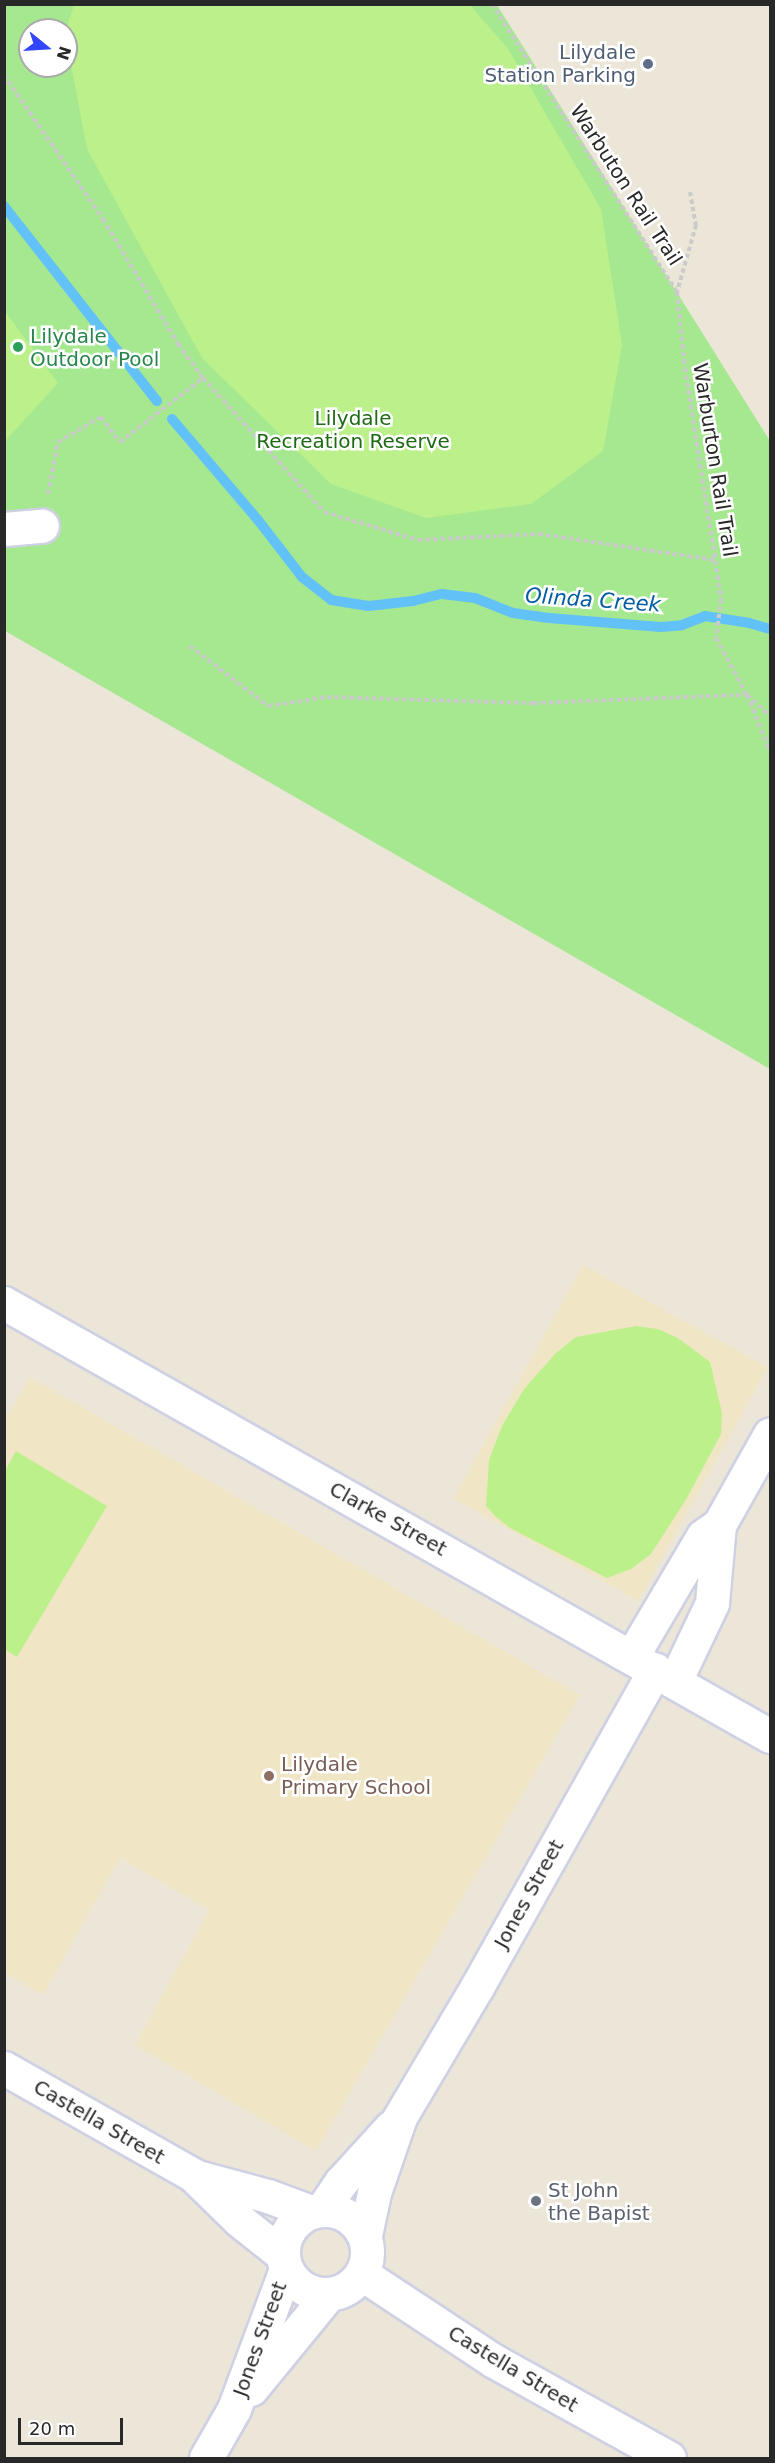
<!DOCTYPE html>
<html>
<head>
<meta charset="utf-8">
<style>
  body { margin:0 }
  #map { position:relative; width:775px; height:2463px; overflow:hidden; background:#ece6d9; font-family:"DejaVu Sans",sans-serif }
  div>[style] { position:absolute }
  [style*='--x'] { left:calc(var(--x)*1px); top:calc(var(--y)*1px); width:calc(var(--w)*1px); rotate:calc(var(--a)*1deg) }
  .education>* { inset:0; background:#f0e6c6; transform-origin:0 0 }
  .green>* { inset:0; background:#a6e890 }
  .pitch>* { inset:0; background:#bcf08b }
  .stream>* { height:10px; margin:-5px; padding:0 5px; transform-origin:5px; border-radius:5px; background:#62c2f8 }
  .path>* { height:4px; margin-top:-2px; transform-origin:0; background:repeating-linear-gradient(90deg,#cbcbcb 0 4.5px,transparent 0 7.5px) }
  .roads { filter:drop-shadow(2px 0 #ced0e3) drop-shadow(-2px 0 #ced0e3) drop-shadow(0 2px #ced0e3) drop-shadow(0 -2px #ced0e3) }
  .minor>* { height:33px; margin:-16.5px; padding:0 16.5px; transform-origin:16.5px; border-radius:16.5px; background:#fff }
  .minor>.ring { margin:-16.5px; padding:0; box-sizing:content-box; background:none; border:33px solid #fff; border-radius:50% }
  .dots>* { width:16px; height:16px; translate:-50% -50%; box-sizing:border-box; border:3px solid #fff; border-radius:50% }
  span { translate:-50% -50%; white-space:nowrap; text-align:center; line-height:1.15; -webkit-text-stroke:5px #fff; paint-order:stroke }
  .service-label { font-size:20px; color:#4e5e75 }
  .right { translate:-100% -50%; text-align:right }
  .street-label { font-size:20px; color:#282828 }
  .leisure-label { font-size:20px; color:#27864d }
  .left { translate:0 -50%; text-align:left }
  .park-label { font-size:20px; color:#1e6a14 }
  .education-label { font-size:20px; color:#785e54 }
  .worship-label { font-size:20px; color:#5b616d }
  .water-label { font-size:21px; color:#035da2; font-style:italic }
  .frame { position:absolute; inset:0; border:6px solid #282828; pointer-events:none }
  .north { position:absolute; left:18px; top:18px; width:60px; height:60px; box-sizing:border-box; background:#fff; border:2px solid #a9a9a9; border-radius:50%; rotate:108deg; font-size:16px; font-weight:700; line-height:24px; text-align:center; color:#282828 }
  .north::after { content:''; display:block; margin:auto; width:21px; height:27px; background:#3346ff; clip-path:polygon(50% 0,100% 100%,50% 72%,0 100%) }
  .scale { position:absolute; left:18px; top:2418px; width:105px; height:27px; box-sizing:border-box; border:3px solid #282828; border-top:0; padding-left:8px; font-size:18px; line-height:21px; white-space:nowrap; color:#282828; -webkit-text-stroke:4px #fff; paint-order:stroke }
</style>
</head>
<body>
<div id="map">
  <div class="education">
    <div style="left:583px;top:1265px;width:211px;height:267px;rotate:29deg"></div>
    <div style="clip-path:polygon(30px 1377px,580px 1695px,316px 2151px,135px 2045px,209px 1910px,120px 1858px,43px 1995px,5px 1973px,4px 1421px)"></div>
  </div>
  <div class="green">
    <div style="clip-path:polygon(evenodd,5px 5px,497px 5px,770px 441px,770px 1069px,5px 631px,5px 5px,30px 30px,66px 30px,66px 66px,30px 66px,30px 30px)"></div>
  </div>
  <div class="pitch">
    <div style="clip-path:polygon(74px 5px,470px 5px,508px 49px,601px 209px,622px 345px,603px 451px,531px 504px,426px 518px,331px 484px,202px 358px,87px 149px,66px 38px,66px 30px)"></div>
    <div style="clip-path:polygon(4px 310px,58px 383px,5px 441px,4px 441px)"></div>
    <div style="clip-path:polygon(636px 1326px,658px 1329px,678px 1338px,710px 1362px,722px 1413px,721px 1434px,687px 1498px,651px 1554px,631px 1569px,607px 1578px,510px 1528px,495px 1516px,486px 1506px,489px 1460px,502px 1426px,524px 1389px,555px 1354px,576px 1337px)"></div>
    <div style="clip-path:polygon(16px 1451px,107px 1506px,17px 1657px,4px 1649px,5px 1471px)"></div>
  </div>
  <div class="stream">
    <div style="--x:4;--y:206;--w:248;--a:51.9"></div>
    <div style="--x:172;--y:419;--w:133;--a:49.6"></div>
    <div style="--x:258;--y:520;--w:72;--a:52.3"></div>
    <div style="--x:302;--y:577;--w:37;--a:38"></div>
    <div style="--x:331;--y:600;--w:38;--a:9"></div>
    <div style="--x:369;--y:606;--w:44;--a:-6.5"></div>
    <div style="--x:413;--y:601;--w:30;--a:-14"></div>
    <div style="--x:442;--y:594;--w:33;--a:7"></div>
    <div style="--x:475;--y:598;--w:41;--a:21.5"></div>
    <div style="--x:513;--y:613;--w:36;--a:8"></div>
    <div style="--x:549;--y:618;--w:112;--a:4.6"></div>
    <div style="--x:661;--y:627;--w:21;--a:-5"></div>
    <div style="--x:682;--y:625;--w:25;--a:-21"></div>
    <div style="--x:705;--y:616;--w:45;--a:9"></div>
    <div style="--x:749;--y:623;--w:22;--a:16"></div>
  </div>
  <div class="path">
    <div style="--x:492;--y:4;--w:341;--a:57.3"></div>
    <div style="--x:4;--y:75;--w:175;--a:55.5"></div>
    <div style="--x:103;--y:219;--w:146;--a:59"></div>
    <div style="--x:178;--y:344;--w:42;--a:53.7"></div>
    <div style="--x:203;--y:378;--w:181;--a:47.9"></div>
    <div style="--x:324;--y:512;--w:98;--a:16.6"></div>
    <div style="--x:418;--y:540;--w:121;--a:-2.8"></div>
    <div style="--x:539;--y:534;--w:178;--a:8.4"></div>
    <div style="--x:690;--y:192;--w:34;--a:80"></div>
    <div style="--x:696;--y:225;--w:70;--a:105.8"></div>
    <div style="--x:677;--y:292;--w:76;--a:84"></div>
    <div style="--x:685;--y:368;--w:234;--a:81.1"></div>
    <div style="--x:721;--y:599;--w:39;--a:97"></div>
    <div style="--x:716;--y:638;--w:65;--a:61.5"></div>
    <div style="--x:747;--y:695;--w:31;--a:42"></div>
    <div style="--x:48;--y:494;--w:53;--a:-79.1"></div>
    <div style="--x:58;--y:442;--w:50;--a:-30.2"></div>
    <div style="--x:101;--y:417;--w:31;--a:53"></div>
    <div style="--x:120;--y:442;--w:105;--a:-37.6"></div>
    <div style="--x:190;--y:646;--w:98;--a:37.6"></div>
    <div style="--x:268;--y:706;--w:60;--a:-8.7"></div>
    <div style="--x:327;--y:697;--w:207;--a:1.7"></div>
    <div style="--x:534;--y:703;--w:213;--a:-2.2"></div>
    <div style="--x:747;--y:695;--w:61;--a:68"></div>
  </div>
  <div class="roads">
    <div class="minor">
      <div style="--x:4;--y:529;--w:38;--a:-5"></div>
      <div style="--x:4;--y:1303;--w:880;--a:29.48"></div>
      <div style="--x:632;--y:1656;--w:139;--a:-59.4"></div>
      <div style="--x:703;--y:1536;--w:19;--a:-35"></div>
      <div style="--x:675;--y:1681;--w:86;--a:-64.6"></div>
      <div style="--x:712;--y:1603;--w:78;--a:-84.9"></div>
      <div style="--x:719;--y:1525;--w:104;--a:-60.7"></div>
      <div style="--x:4;--y:2068;--w:217;--a:29.5"></div>
      <div style="--x:193;--y:2175;--w:64;--a:44.4"></div>
      <div style="--x:239;--y:2220;--w:56;--a:38.5"></div>
      <div style="--x:197;--y:2177;--w:73;--a:15"></div>
      <div style="--x:268;--y:2196;--w:46;--a:20.4"></div>
      <div class="ring" style="left:283px;top:2210px;width:51px;height:51px"></div>
      <div style="--x:322;--y:2210;--w:34;--a:-56"></div>
      <div style="--x:341;--y:2182;--w:74;--a:-47.7"></div>
      <div style="--x:365;--y:2235;--w:43;--a:-77.9"></div>
      <div style="--x:374;--y:2193;--w:80;--a:-71.1"></div>
      <div style="--x:400;--y:2117;--w:151;--a:-59.4"></div>
      <div style="--x:477;--y:1987;--w:364;--a:-60.7"></div>
      <div style="--x:362;--y:2274;--w:158;--a:33.4"></div>
      <div style="--x:494;--y:2361;--w:200;--a:29"></div>
      <div style="--x:251;--y:2389;--w:122;--a:-50.7"></div>
      <div style="--x:206;--y:2458;--w:56;--a:-60.3"></div>
      <div style="--x:234;--y:2409;--w:149;--a:-69.6"></div>
    </div>
  </div>
  <div class="dots">
    <div style="left:648px;top:64px;background:#5c6f8a"></div>
    <div style="left:18px;top:347px;background:#2e9e5b"></div>
    <div style="left:269px;top:1776px;background:#8d6e63"></div>
    <div style="left:536px;top:2201px;background:#6b7280"></div>
  </div>
  <div class="service-label">
    <span class="right" style="left:636px;top:64px">Lilydale<br>Station Parking</span>
  </div>
  <div class="street-label">
    <span style="left:626px;top:185px;rotate:57deg">Warbuton Rail Trail</span>
    <span style="left:715px;top:460px;rotate:81deg">Warburton Rail Trail</span>
    <span style="left:388px;top:1519px;rotate:29deg">Clarke Street</span>
    <span style="left:529px;top:1894px;rotate:-61deg">Jones Street</span>
    <span style="left:99px;top:2122px;rotate:30deg">Castella Street</span>
    <span style="left:260px;top:2339px;rotate:-70deg">Jones Street</span>
    <span style="left:513px;top:2369px;rotate:31deg">Castella Street</span>
  </div>
  <div class="leisure-label">
    <span class="left" style="left:30px;top:348px">Lilydale<br>Outdoor Pool</span>
  </div>
  <div class="park-label">
    <span style="left:353px;top:430px">Lilydale<br>Recreation Reserve</span>
  </div>
  <div class="education-label">
    <span class="left" style="left:281px;top:1776px">Lilydale<br>Primary School</span>
  </div>
  <div class="worship-label">
    <span class="left" style="left:548px;top:2202px">St John<br>the Bapist</span>
  </div>
  <div class="water-label">
    <span style="left:593px;top:600px;rotate:4deg">Olinda Creek</span>
  </div>
  <div class="frame"></div>
  <div class="north">N</div>
  <div class="scale">20 m</div>
</div>
</body>
</html>
